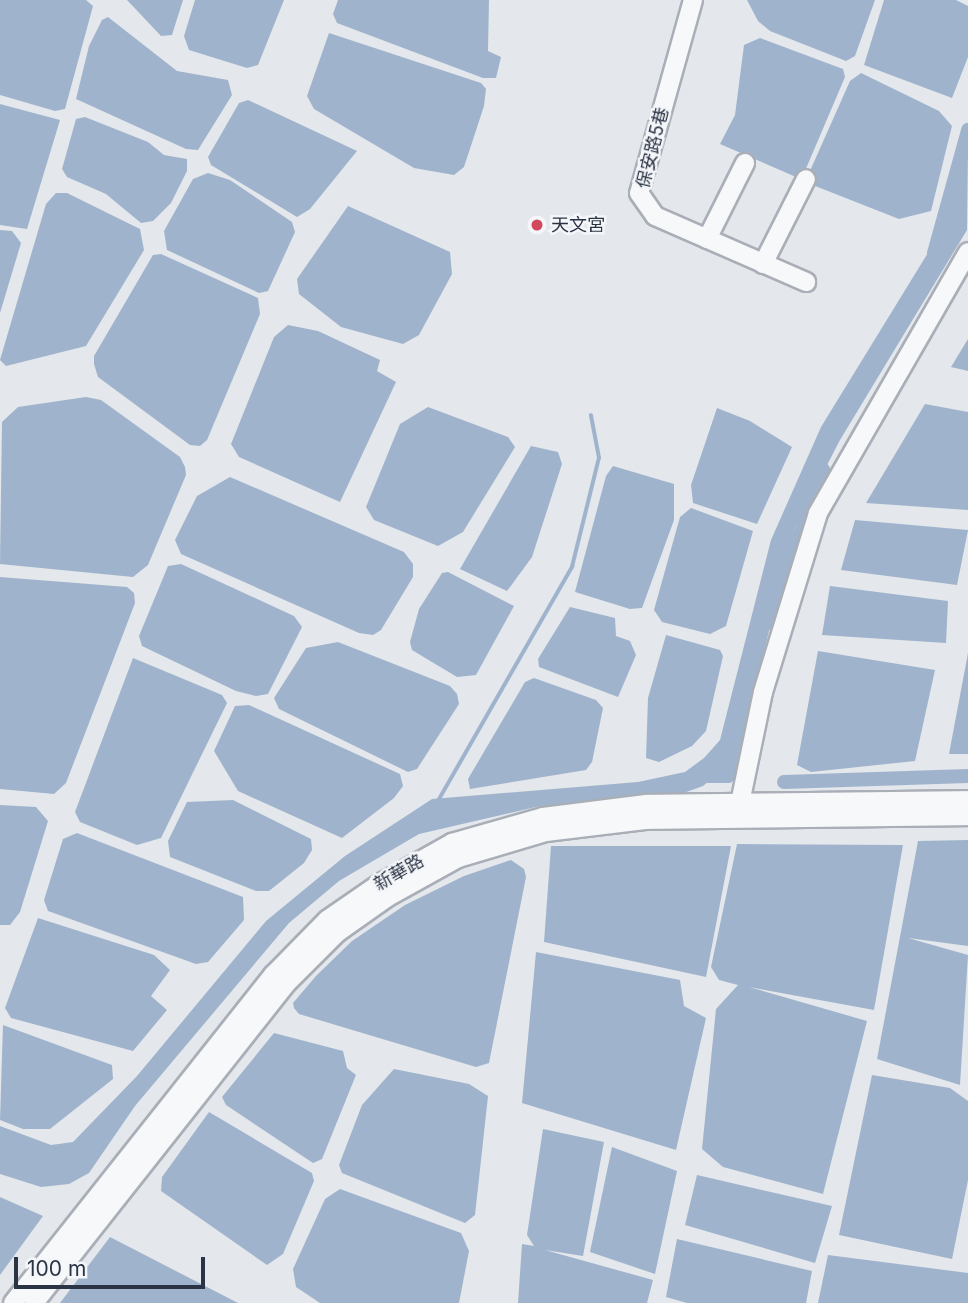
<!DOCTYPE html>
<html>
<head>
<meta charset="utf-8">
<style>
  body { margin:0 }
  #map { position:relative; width:968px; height:1303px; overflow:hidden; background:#e4e7ec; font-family:Inter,"Noto Sans TC",sans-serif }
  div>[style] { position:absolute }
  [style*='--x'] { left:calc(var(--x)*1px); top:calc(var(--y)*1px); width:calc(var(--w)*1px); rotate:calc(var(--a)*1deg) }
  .water>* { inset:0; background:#9fb4cc }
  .stream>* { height:3.5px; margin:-1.75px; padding:0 1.75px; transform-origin:1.75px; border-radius:1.75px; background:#9fb4cc }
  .canal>* { height:14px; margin:-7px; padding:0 7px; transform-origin:7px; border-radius:7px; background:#9fb4cc }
  .roads { filter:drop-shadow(2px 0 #a9aeb7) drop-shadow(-2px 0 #a9aeb7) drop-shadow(0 2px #a9aeb7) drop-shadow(0 -2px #a9aeb7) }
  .minor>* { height:18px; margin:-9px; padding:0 9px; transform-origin:9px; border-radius:9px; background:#f7f8fa }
  .dots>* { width:19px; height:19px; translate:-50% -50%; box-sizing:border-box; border:4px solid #f4f6f9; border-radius:50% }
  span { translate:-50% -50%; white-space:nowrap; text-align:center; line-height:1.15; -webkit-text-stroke:5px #f4f6f9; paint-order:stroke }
  .street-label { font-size:18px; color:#2b3445 }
  .poi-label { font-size:18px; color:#2b3445 }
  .left { translate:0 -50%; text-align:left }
  .scale { position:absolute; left:14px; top:1257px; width:191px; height:32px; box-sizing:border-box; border:4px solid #2b3445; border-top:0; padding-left:9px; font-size:21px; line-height:24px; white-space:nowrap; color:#2b3445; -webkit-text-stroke:5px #f4f6f9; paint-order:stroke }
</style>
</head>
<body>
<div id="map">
  <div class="water">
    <div style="clip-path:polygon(0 0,86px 0,93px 6px,65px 109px,55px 111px,0 95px)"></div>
    <div style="clip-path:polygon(127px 0,183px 0,172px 35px,161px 36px)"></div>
    <div style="clip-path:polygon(195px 0,284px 0,258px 65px,247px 68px,189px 50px,184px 36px)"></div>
    <div style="clip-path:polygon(338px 0,489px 0,488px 51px,501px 57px,496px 78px,483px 78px,337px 23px,333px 14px)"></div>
    <div style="clip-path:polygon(747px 0,875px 0,855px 56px,846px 61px,770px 31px,758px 21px)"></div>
    <div style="clip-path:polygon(884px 0,956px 0,968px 6px,968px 57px,952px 98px,864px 65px)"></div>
    <div style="clip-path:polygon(108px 17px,177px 71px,228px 80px,232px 95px,198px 150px,186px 149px,76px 99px,89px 46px,102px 20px)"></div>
    <div style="clip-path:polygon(329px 33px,481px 83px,486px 89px,484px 106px,464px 167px,454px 175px,414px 168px,314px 109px,307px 96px)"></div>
    <div style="clip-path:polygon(760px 38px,843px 69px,845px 77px,805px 171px,796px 177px,720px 144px,735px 115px,744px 45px)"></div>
    <div style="clip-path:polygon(861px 73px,939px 111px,952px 126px,931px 211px,899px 219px,805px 182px,850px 81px)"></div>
    <div style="clip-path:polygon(248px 100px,357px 151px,310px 209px,297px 217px,211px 165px,208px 157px,239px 103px)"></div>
    <div style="clip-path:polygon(0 104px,60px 120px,27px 229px,0 225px)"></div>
    <div style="clip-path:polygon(85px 117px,148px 142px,164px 155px,187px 159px,187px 171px,171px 203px,153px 221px,141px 223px,106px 194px,67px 177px,62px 169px,76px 119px)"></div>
    <div style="clip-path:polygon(968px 150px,967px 230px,840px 440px,795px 527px,742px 740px,730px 763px,703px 786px,670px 798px,540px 806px,419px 834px,339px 881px,289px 923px,135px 1106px,89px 1173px,69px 1184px,41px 1187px,0 1174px,0 1126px,51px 1145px,73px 1142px,137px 1076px,266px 921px,345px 856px,432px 799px,638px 782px,685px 772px,704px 758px,720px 740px,771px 540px,821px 427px,950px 217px)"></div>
    <div style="clip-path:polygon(208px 173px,230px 180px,292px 222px,295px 232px,268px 291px,259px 293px,167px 250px,164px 231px,193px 179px)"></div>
    <div style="clip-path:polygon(56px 193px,67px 193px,140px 229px,144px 250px,86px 346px,6px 366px,0 360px,46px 204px)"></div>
    <div style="clip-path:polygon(348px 206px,450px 252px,452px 274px,419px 335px,403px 344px,341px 327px,299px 294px,297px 279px)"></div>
    <div style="clip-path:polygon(0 230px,12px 231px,21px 243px,0 313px)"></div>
    <div style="clip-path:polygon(161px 254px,258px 298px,260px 314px,207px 440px,200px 446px,190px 445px,98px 377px,94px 364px,94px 356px,153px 255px)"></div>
    <div style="clip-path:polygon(288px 325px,318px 331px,380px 360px,377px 371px,396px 382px,340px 502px,239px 457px,231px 444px,274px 337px)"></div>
    <div style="clip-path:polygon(968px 339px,968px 371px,951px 367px)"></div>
    <div style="clip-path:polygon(86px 397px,101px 400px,180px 457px,185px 467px,186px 475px,148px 565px,133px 577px,0 564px,2px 422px,18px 407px)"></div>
    <div style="clip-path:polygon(925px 404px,968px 412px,968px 510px,866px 503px)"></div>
    <div style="clip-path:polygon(428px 407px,508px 437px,515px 447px,463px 532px,438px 546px,374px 520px,366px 507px,400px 424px)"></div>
    <div style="clip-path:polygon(717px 408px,750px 421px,792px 447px,757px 524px,693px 503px,691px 485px)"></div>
    <div style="clip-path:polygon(531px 446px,558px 452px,562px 464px,532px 557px,507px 591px,460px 569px)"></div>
    <div style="clip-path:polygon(613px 466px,674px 484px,674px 520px,642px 608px,630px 609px,575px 592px,606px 476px)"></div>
    <div style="clip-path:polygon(230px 477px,404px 552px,413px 564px,413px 577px,381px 630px,373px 635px,359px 633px,181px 554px,175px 540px,197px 496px)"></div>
    <div style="clip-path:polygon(691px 508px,753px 531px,726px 626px,710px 634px,662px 622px,654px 610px,680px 517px)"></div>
    <div style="clip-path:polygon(855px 520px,968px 530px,957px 585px,841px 570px)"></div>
    <div style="clip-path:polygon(181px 564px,294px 616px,302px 627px,268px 694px,256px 696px,236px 691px,142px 646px,139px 636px,168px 566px)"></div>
    <div style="clip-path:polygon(448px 572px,514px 606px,476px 675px,457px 677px,412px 650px,410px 642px,419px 609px,442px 573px)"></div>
    <div style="clip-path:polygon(0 577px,127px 587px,134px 593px,135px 603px,66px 783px,54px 794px,0 789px)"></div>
    <div style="clip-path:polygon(830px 586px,948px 601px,946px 643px,822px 635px)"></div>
    <div style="clip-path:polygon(570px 607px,615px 618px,616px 636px,630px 641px,636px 655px,618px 697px,539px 667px,538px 659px)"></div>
    <div style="clip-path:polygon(666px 635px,720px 650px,723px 656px,706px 731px,692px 746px,659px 762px,646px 758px,648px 698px)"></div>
    <div style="clip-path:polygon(338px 642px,450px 686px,457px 694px,459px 704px,417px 769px,408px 772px,279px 709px,274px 698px,306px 648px)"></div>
    <div style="clip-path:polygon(818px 651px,935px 670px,915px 761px,811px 772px,797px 765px)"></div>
    <div style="clip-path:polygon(968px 653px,968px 754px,949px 754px)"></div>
    <div style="clip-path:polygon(133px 658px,222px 695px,227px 703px,161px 838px,137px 845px,80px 822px,75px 812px)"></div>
    <div style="clip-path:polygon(534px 678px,596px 700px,603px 708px,592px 762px,586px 770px,470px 789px,468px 779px,525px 682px)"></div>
    <div style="clip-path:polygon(249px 705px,400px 774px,403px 786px,394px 798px,342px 838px,238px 791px,214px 751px,235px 706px)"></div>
    <div style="clip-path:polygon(233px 800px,311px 839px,312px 850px,304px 863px,269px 891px,256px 891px,170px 857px,168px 841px,187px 802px)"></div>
    <div style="clip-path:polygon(0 805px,36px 807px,48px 821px,20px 912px,10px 925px,0 925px)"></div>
    <div style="clip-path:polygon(77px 833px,243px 897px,244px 920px,208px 962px,196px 964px,48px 911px,44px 900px,63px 839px)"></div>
    <div style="clip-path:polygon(968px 840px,968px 946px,908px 938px,968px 955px,960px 1085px,877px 1059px,918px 841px)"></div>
    <div style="clip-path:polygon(737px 844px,903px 845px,874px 1010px,749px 987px,867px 1021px,823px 1194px,723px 1167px,702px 1149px,716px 1009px,738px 985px,719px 980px,711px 967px)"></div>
    <div style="clip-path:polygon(551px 846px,731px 846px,706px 977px,544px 942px)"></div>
    <div style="clip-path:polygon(511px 860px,524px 869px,526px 877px,489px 1063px,476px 1067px,299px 1014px,294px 1008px,293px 1003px,316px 976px,352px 941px,405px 905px,464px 876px)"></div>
    <div style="clip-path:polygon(38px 918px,154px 955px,170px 970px,151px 996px,167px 1010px,133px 1051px,11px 1018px,5px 1008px)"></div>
    <div style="clip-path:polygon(536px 952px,680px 980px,684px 1006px,706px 1018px,676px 1150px,522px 1103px)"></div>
    <div style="clip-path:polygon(3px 1025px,112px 1065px,113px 1079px,50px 1129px,23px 1129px,0 1120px)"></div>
    <div style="clip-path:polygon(274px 1033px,343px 1051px,347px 1068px,356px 1075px,322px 1159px,313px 1163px,226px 1105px,222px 1097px)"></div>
    <div style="clip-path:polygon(394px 1069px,469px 1084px,488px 1096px,475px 1215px,465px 1223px,342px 1173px,339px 1165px,362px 1105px)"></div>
    <div style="clip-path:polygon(872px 1075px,950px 1088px,968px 1101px,968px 1180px,952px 1259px,839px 1235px)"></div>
    <div style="clip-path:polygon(209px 1112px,312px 1173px,314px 1181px,283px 1254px,267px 1265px,161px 1191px,162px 1177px)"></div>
    <div style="clip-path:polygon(543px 1129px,604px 1142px,583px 1256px,545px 1250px,653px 1280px,647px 1303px,518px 1303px,522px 1244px,534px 1246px,527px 1235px)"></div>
    <div style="clip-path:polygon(612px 1147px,677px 1171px,655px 1274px,590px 1252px)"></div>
    <div style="clip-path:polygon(697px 1175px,832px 1206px,815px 1263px,685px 1225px)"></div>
    <div style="clip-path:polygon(340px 1189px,461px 1233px,469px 1251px,459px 1303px,320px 1303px,296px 1287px,293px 1269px,325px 1199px)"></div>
    <div style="clip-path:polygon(0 1197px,43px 1216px,0 1275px)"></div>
    <div style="clip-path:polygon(110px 1237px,238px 1303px,60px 1303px)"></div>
    <div style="clip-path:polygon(677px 1239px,812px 1271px,806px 1303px,687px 1303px,666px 1297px)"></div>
    <div style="clip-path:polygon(828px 1255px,968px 1273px,968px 1303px,818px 1303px)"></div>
  </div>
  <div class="stream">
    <div style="--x:438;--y:801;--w:270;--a:-60.2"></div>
    <div style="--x:572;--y:567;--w:112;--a:-76.1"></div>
    <div style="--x:599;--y:458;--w:43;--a:-100.8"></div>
  </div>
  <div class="canal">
    <div style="--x:934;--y:253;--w:128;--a:-74.5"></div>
    <div style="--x:768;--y:623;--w:163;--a:-70.2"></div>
    <div style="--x:697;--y:776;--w:31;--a:0"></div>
    <div style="--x:728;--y:776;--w:33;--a:-76"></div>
    <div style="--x:784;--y:782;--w:184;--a:-1.9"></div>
  </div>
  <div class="roads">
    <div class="minor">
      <div style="--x:693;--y:0;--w:200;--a:105.6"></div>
      <div style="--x:639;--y:193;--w:28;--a:55"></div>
      <div style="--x:655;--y:216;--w:165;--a:23.6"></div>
      <div style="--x:707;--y:239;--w:85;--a:-63.4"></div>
      <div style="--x:763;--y:264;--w:95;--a:-63.2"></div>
      <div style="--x:740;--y:803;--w:113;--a:-78.3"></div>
      <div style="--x:763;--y:692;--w:187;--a:-72.9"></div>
      <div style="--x:818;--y:513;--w:301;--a:-60.1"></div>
      <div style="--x:13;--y:1303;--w:419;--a:-51.6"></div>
      <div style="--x:273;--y:975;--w:77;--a:-45.5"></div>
      <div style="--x:327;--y:920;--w:63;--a:-34.7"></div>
      <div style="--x:379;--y:884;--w:84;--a:-29.3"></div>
      <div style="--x:452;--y:843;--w:95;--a:-15.9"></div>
      <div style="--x:543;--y:817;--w:104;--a:-7.2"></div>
      <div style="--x:646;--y:804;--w:322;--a:-0.7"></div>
      <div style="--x:34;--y:1303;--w:405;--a:-51.7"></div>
      <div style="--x:285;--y:985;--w:74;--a:-45"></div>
      <div style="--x:337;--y:933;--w:62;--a:-35.2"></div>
      <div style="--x:388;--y:897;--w:80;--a:-29.1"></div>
      <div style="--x:458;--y:858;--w:92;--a:-16.5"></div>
      <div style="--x:546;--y:832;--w:102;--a:-6.8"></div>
      <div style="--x:647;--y:820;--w:321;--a:-0.7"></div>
    </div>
  </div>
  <div class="dots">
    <div style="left:537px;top:225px;background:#d1495b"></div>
  </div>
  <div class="street-label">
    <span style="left:653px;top:148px;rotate:-76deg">保安路5巷</span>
    <span style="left:399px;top:873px;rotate:-30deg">新華路</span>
  </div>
  <div class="poi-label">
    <span class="left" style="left:551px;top:225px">天文宮</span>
  </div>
  <div class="scale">100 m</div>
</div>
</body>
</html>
